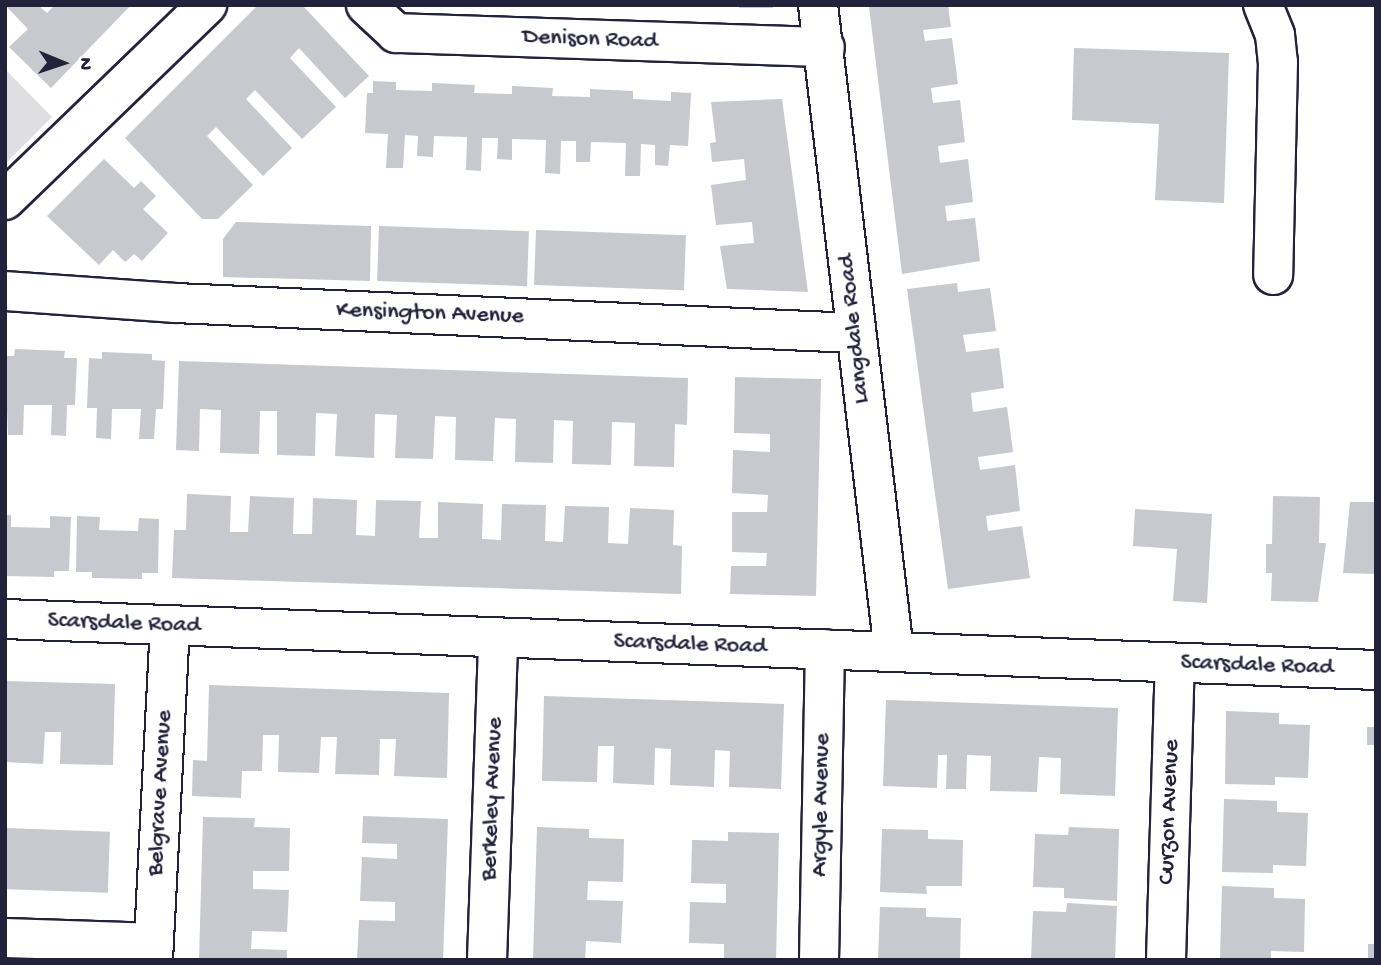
<!DOCTYPE html>
<html>
<head>
<meta charset="utf-8">
<style>
  body { margin:0 }
  #map { position:relative; width:1381px; height:965px; overflow:hidden; background:#fff; font-family:"Gochi Hand",sans-serif }
  div>[style] { position:absolute }
  [style*='--x'] { left:calc(var(--x)*1px); top:calc(var(--y)*1px); width:calc(var(--w)*1px); rotate:calc(var(--a)*1deg) }
  .green>* { inset:0; background:#dfdfe2 }
  .building>* { inset:0; background:#c8c8cf; transform-origin:0 0 }
  .roads { filter:drop-shadow(2px 0 #22223b) drop-shadow(-2px 0 #22223b) drop-shadow(0 2px #22223b) drop-shadow(0 -2px #22223b) }
  .minor>* { height:38px; margin:-19px; padding:0 19px; transform-origin:19px; border-radius:19px; background:#fff }
  span { translate:-50% -50%; white-space:nowrap; text-align:center; line-height:1.15; -webkit-text-stroke:6px #fff; paint-order:stroke }
  .street-label { font-size:24px; color:#22223b }
  .frame { position:absolute; inset:0; border:7px solid #22223b; pointer-events:none }
  .north { position:absolute; left:28px; top:28px; width:70px; height:70px; -webkit-text-stroke:5px #fff; paint-order:stroke; rotate:92deg; font-size:19px; font-weight:700; line-height:28px; text-align:center; color:#22223b }
  .north::after { content:''; display:block; margin:auto; width:24px; height:32px; background:#22223b; clip-path:polygon(50% 0,100% 100%,50% 72%,0 100%) }
</style>
</head>
<body>
<div id="map">
  <div class="green">
    <div style="clip-path:polygon(5px 69px,52px 117px,5px 164px)"></div>
  </div>
  <div class="building">
    <div style="clip-path:polygon(5px 5px,38px 5px,47px 13px,55px 5px,131px 5px,51px 88px,9px 47px,28px 29px)"></div>
    <div style="clip-path:polygon(258px 5px,302px 5px,369px 76px,345px 98px,299px 48px,290px 58px,336px 107px,302px 139px,255px 90px,246px 99px,292px 148px,263px 176px,216px 127px,207px 136px,253px 185px,218px 219px,202px 219px,125px 138px)"></div>
    <div style="left:739px;top:5px;width:34px;height:3px"></div>
    <div style="clip-path:polygon(948px 5px,951px 27px,923px 30px,925px 41px,952px 38px,958px 84px,931px 88px,933px 103px,960px 100px,965px 142px,938px 146px,940px 163px,968px 159px,973px 202px,945px 206px,947px 221px,975px 218px,980px 261px,902px 274px,869px 7px)"></div>
    <div style="clip-path:polygon(1074px 48px,1229px 53px,1224px 203px,1155px 200px,1159px 124px,1072px 120px)"></div>
    <div style="clip-path:polygon(373px 81px,396px 82px,396px 90px,432px 91px,432px 83px,475px 85px,474px 93px,512px 94px,512px 86px,553px 88px,552px 96px,590px 97px,590px 89px,633px 91px,633px 99px,671px 101px,671px 92px,691px 93px,688px 146px,670px 145px,668px 166px,655px 165px,655px 145px,641px 144px,640px 176px,625px 176px,626px 143px,591px 142px,590px 162px,576px 162px,576px 141px,561px 141px,560px 174px,545px 173px,546px 140px,512px 139px,512px 160px,497px 159px,498px 138px,482px 138px,481px 171px,466px 170px,467px 137px,434px 136px,433px 157px,417px 156px,418px 136px,405px 135px,403px 168px,386px 168px,388px 134px,365px 133px,367px 93px,373px 93px)"></div>
    <div style="clip-path:polygon(782px 99px,808px 292px,727px 289px,720px 246px,754px 243px,752px 222px,716px 225px,711px 185px,746px 180px,744px 159px,712px 162px,710px 143px,716px 142px,711px 102px)"></div>
    <div style="clip-path:polygon(104px 159px,134px 188px,141px 181px,156px 196px,143px 209px,168px 233px,142px 261px,134px 254px,125px 262px,113px 250px,99px 265px,47px 216px)"></div>
    <div style="clip-path:polygon(236px 222px,371px 226px,370px 281px,223px 277px,223px 239px)"></div>
    <div style="left:379px;top:226px;width:150px;height:55px;rotate:2deg"></div>
    <div style="left:536px;top:230px;width:150px;height:55px;rotate:2deg"></div>
    <div style="clip-path:polygon(957px 283px,958px 292px,990px 288px,996px 331px,963px 335px,966px 352px,999px 348px,1004px 388px,971px 393px,973px 412px,1007px 407px,1013px 452px,978px 457px,980px 470px,1015px 465px,1020px 511px,986px 516px,988px 531px,1022px 526px,1030px 578px,948px 589px,907px 289px)"></div>
    <div style="clip-path:polygon(15px 349px,65px 351px,64px 358px,77px 358px,75px 405px,67px 405px,66px 436px,51px 435px,52px 405px,24px 405px,23px 435px,8px 435px,5px 356px,14px 356px)"></div>
    <div style="clip-path:polygon(102px 352px,152px 354px,152px 360px,165px 361px,163px 409px,156px 409px,154px 439px,139px 439px,141px 409px,112px 409px,111px 439px,96px 438px,97px 408px,87px 408px,89px 358px,102px 359px)"></div>
    <div style="clip-path:polygon(179px 361px,688px 378px,687px 425px,675px 424px,674px 467px,634px 466px,635px 423px,612px 422px,611px 465px,572px 464px,573px 421px,554px 420px,553px 463px,515px 462px,516px 419px,495px 418px,493px 461px,455px 460px,456px 417px,435px 416px,433px 459px,395px 458px,397px 415px,375px 414px,374px 458px,335px 456px,337px 414px,316px 413px,315px 456px,277px 455px,277px 411px,260px 411px,259px 454px,220px 453px,221px 410px,200px 409px,199px 451px,176px 450px)"></div>
    <div style="clip-path:polygon(735px 377px,821px 379px,816px 596px,730px 594px,731px 566px,766px 566px,767px 553px,732px 552px,732px 512px,767px 512px,768px 495px,732px 493px,733px 450px,770px 452px,770px 434px,734px 433px)"></div>
    <div style="clip-path:polygon(187px 494px,231px 496px,230px 532px,248px 532px,250px 496px,294px 498px,293px 534px,312px 534px,313px 498px,357px 500px,356px 535px,375px 536px,376px 500px,421px 501px,419px 538px,438px 538px,438px 502px,483px 504px,482px 539px,501px 540px,502px 504px,546px 505px,545px 541px,563px 542px,565px 506px,609px 507px,608px 543px,628px 544px,630px 508px,674px 510px,673px 545px,682px 546px,681px 594px,172px 578px,174px 530px,186px 530px)"></div>
    <div style="clip-path:polygon(1273px 496px,1320px 497px,1319px 543px,1326px 543px,1318px 602px,1271px 601px,1272px 573px,1266px 573px,1266px 544px,1272px 544px)"></div>
    <div style="clip-path:polygon(1350px 502px,1376px 502px,1376px 574px,1343px 573px)"></div>
    <div style="clip-path:polygon(1135px 509px,1212px 514px,1207px 603px,1173px 601px,1177px 549px,1133px 546px)"></div>
    <div style="clip-path:polygon(5px 515px,11px 515px,11px 527px,50px 528px,50px 516px,71px 517px,69px 571px,54px 571px,54px 577px,5px 576px)"></div>
    <div style="clip-path:polygon(77px 516px,100px 517px,99px 530px,138px 531px,139px 518px,159px 519px,158px 573px,142px 573px,142px 579px,92px 578px,92px 572px,76px 572px)"></div>
    <div style="clip-path:polygon(5px 681px,115px 684px,113px 765px,60px 764px,61px 732px,45px 732px,43px 764px,5px 762px)"></div>
    <div style="clip-path:polygon(209px 685px,449px 693px,447px 778px,394px 776px,396px 739px,380px 739px,379px 775px,335px 774px,337px 737px,321px 737px,319px 773px,278px 772px,279px 735px,263px 735px,262px 771px,242px 771px,241px 798px,192px 796px,193px 760px,207px 761px)"></div>
    <div style="clip-path:polygon(544px 696px,784px 704px,781px 789px,729px 787px,730px 751px,715px 750px,714px 787px,670px 785px,671px 749px,655px 748px,654px 785px,613px 783px,614px 746px,598px 746px,597px 782px,542px 781px)"></div>
    <div style="clip-path:polygon(886px 700px,1118px 708px,1115px 796px,1060px 794px,1061px 758px,1039px 757px,1037px 792px,990px 791px,991px 756px,967px 755px,966px 789px,946px 789px,947px 755px,938px 755px,937px 788px,883px 786px)"></div>
    <div style="clip-path:polygon(1226px 711px,1279px 713px,1279px 724px,1310px 725px,1308px 778px,1275px 777px,1275px 785px,1225px 784px)"></div>
    <div style="left:1367px;top:727px;width:9px;height:18px"></div>
    <div style="clip-path:polygon(1224px 799px,1277px 801px,1277px 812px,1308px 813px,1306px 866px,1273px 865px,1273px 873px,1222px 872px)"></div>
    <div style="clip-path:polygon(363px 816px,448px 819px,443px 960px,357px 960px,359px 920px,395px 921px,395px 902px,360px 901px,362px 857px,397px 859px,397px 844px,362px 843px)"></div>
    <div style="clip-path:polygon(203px 817px,255px 818px,254px 827px,290px 828px,289px 871px,253px 871px,253px 889px,289px 890px,287px 932px,252px 931px,251px 949px,287px 950px,287px 960px,199px 960px)"></div>
    <div style="clip-path:polygon(537px 827px,589px 829px,589px 838px,624px 839px,623px 882px,588px 881px,587px 900px,623px 901px,621px 943px,586px 941px,585px 960px,533px 960px)"></div>
    <div style="clip-path:polygon(1069px 827px,1119px 829px,1117px 901px,1064px 898px,1064px 888px,1033px 887px,1035px 834px,1068px 835px)"></div>
    <div style="left:5px;top:828px;width:105px;height:61px;rotate:2deg"></div>
    <div style="clip-path:polygon(882px 829px,928px 830px,928px 839px,963px 840px,962px 886px,926px 886px,927px 894px,880px 892px)"></div>
    <div style="clip-path:polygon(728px 832px,779px 833px,776px 960px,724px 960px,724px 944px,689px 943px,690px 902px,726px 903px,726px 884px,691px 883px,692px 840px,728px 841px)"></div>
    <div style="clip-path:polygon(1222px 886px,1274px 888px,1274px 898px,1305px 899px,1304px 952px,1271px 951px,1271px 960px,1220px 958px)"></div>
    <div style="clip-path:polygon(1067px 903px,1117px 906px,1115px 960px,1031px 960px,1033px 911px,1066px 912px)"></div>
    <div style="clip-path:polygon(880px 907px,926px 908px,926px 917px,961px 918px,960px 960px,878px 960px)"></div>
    <div style="left:1368px;top:944px;width:8px;height:16px"></div>
  </div>
  <div class="roads">
    <div class="minor">
      <div style="--x:366;--y:5;--w:41;--a:43"></div>
      <div style="--x:396;--y:33;--w:429;--a:1.9"></div>
      <div style="--x:818;--y:5;--w:651;--a:83.3"></div>
      <div style="--x:1263;--y:5;--w:32;--a:68"></div>
      <div style="--x:1275;--y:35;--w:27;--a:84"></div>
      <div style="--x:1278;--y:62;--w:213;--a:91.3"></div>
      <div style="--x:5;--y:200;--w:281;--a:-44"></div>
      <div style="--x:5;--y:291;--w:170;--a:4"></div>
      <div style="--x:175;--y:303;--w:681;--a:2.53"></div>
      <div style="--x:5;--y:619;--w:1372;--a:2.13"></div>
      <div style="--x:5;--y:938;--w:149;--a:1.9"></div>
      <div style="--x:153;--y:960;--w:334;--a:-87.1"></div>
      <div style="--x:487;--y:960;--w:322;--a:-88"></div>
      <div style="--x:819;--y:960;--w:311;--a:-88.9"></div>
      <div style="--x:1166;--y:960;--w:296;--a:-88.3"></div>
    </div>
  </div>
  <div class="street-label">
    <span style="left:590px;top:40px;rotate:2deg">Denison Road</span>
    <span style="left:430px;top:314px;rotate:2deg">Kensington Avenue</span>
    <span style="left:855px;top:329px;rotate:-96deg">Langdale Road</span>
    <span style="left:124px;top:624px;rotate:2deg">Scarsdale Road</span>
    <span style="left:690px;top:645px;rotate:2deg">Scarsdale Road</span>
    <span style="left:1257px;top:666px;rotate:2deg">Scarsdale Road</span>
    <span style="left:161px;top:793px;rotate:-87deg">Belgrave Avenue</span>
    <span style="left:493px;top:799px;rotate:-88deg">Berkeley Avenue</span>
    <span style="left:822px;top:805px;rotate:-89deg">Argyle Avenue</span>
    <span style="left:1170px;top:812px;rotate:-88deg">Curzon Avenue</span>
  </div>
  <div class="frame"></div>
  <div class="north">N</div>
</div>
</body>
</html>
